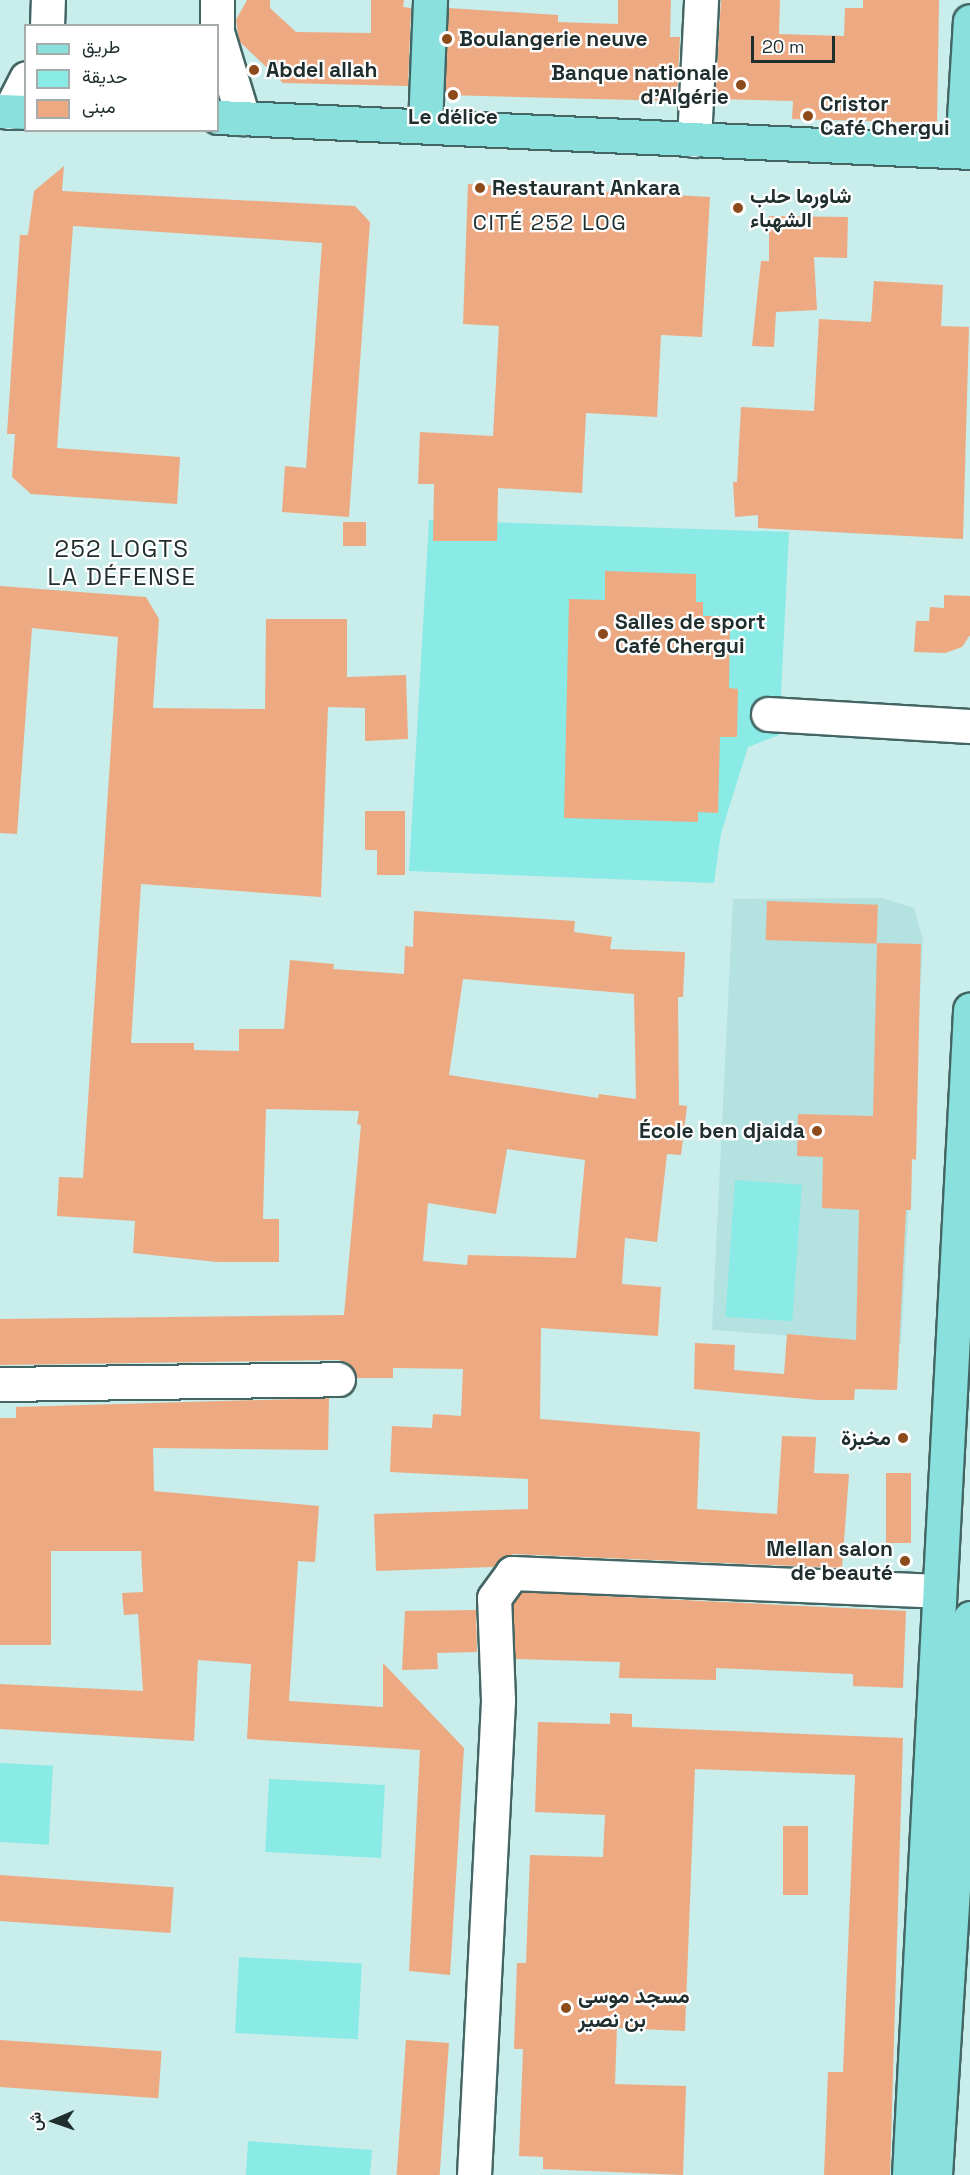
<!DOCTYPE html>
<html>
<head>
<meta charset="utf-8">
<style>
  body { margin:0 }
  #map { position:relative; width:970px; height:2175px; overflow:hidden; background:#c8edeb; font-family:"Space Grotesk",Vazirmatn,sans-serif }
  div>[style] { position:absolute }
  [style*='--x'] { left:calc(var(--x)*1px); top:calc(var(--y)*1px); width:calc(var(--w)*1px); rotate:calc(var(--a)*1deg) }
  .built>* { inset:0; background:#b4e2e0 }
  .green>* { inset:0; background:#89eae6; transform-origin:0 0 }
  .building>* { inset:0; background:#edaa82; transform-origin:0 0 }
  .roads { filter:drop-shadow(2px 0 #436563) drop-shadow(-2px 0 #436563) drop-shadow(0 2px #436563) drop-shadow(0 -2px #436563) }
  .minor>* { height:33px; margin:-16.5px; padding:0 16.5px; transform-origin:16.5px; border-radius:16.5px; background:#fff }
  .major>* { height:33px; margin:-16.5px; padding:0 16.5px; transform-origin:16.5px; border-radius:16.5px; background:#89e0dd }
  .dots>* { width:16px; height:16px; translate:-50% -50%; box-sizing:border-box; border:3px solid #fff; border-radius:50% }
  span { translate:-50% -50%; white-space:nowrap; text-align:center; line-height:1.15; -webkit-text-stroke:4.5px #fff; paint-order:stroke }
  .poi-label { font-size:21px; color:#202e2e; font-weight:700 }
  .left { translate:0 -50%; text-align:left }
  .right { translate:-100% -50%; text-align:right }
  .neighbourhood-label { font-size:22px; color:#202e2e; letter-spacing:1.5px }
  .quarter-label { font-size:24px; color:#202e2e; letter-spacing:1.5px }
  .legend { position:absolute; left:24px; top:24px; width:195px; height:108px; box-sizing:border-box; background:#fff; border:2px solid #a6abab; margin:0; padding:8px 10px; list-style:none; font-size:18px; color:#202e2e }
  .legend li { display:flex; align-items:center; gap:12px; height:30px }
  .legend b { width:30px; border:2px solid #a6abab }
  .north { position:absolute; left:24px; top:2091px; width:60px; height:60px; -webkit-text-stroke:4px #fff; paint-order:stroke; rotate:268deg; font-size:16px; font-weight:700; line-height:24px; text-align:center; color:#202e2e }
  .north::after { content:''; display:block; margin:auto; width:21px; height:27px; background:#202e2e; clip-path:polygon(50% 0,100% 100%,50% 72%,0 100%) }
  .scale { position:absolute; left:751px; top:36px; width:84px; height:27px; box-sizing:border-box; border:3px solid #202e2e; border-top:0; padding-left:8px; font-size:18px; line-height:21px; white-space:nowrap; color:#202e2e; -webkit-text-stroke:4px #fff; paint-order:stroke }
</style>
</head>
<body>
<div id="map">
  <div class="built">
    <div style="clip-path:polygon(882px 898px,914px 908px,923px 940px,901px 1344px,712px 1330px,733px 899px)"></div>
  </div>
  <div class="green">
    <div style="clip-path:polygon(429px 520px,789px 532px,779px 735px,748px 747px,721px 833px,714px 883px,409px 871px)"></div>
    <div style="left:735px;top:1180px;width:67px;height:137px;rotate:4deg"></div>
    <div style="left:0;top:1763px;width:53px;height:79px;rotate:3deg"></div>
    <div style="left:269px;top:1779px;width:116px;height:73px;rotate:3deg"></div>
    <div style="left:239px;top:1957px;width:123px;height:76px;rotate:3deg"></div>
    <div style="clip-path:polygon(248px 2141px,372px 2150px,370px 2175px,246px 2175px)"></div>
  </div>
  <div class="building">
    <div style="clip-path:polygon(247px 0,270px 0,270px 8px,296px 32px,371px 33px,371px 0,404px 0,403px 7px,411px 8px,408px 86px,283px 83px,239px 41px,236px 20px)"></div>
    <div style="clip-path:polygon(618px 0,671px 0,670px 37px,680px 37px,677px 98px,673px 101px,445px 95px,448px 8px,558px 15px,558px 22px,618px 24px)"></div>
    <div style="clip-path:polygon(721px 0,780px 0,779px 34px,844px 36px,845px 8px,863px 8px,863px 0,939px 0,937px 123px,792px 119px,793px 101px,715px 99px)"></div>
    <div style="clip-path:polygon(64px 166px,62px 191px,355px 206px,370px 222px,349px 517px,282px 512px,285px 466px,306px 468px,322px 243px,73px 226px,57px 448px,180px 457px,177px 504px,31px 494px,12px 477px,15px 434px,7px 434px,20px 235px,28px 235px,34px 191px)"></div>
    <div style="clip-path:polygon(468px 184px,710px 197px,702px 337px,661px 335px,657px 417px,586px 413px,582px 493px,498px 488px,497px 541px,433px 541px,434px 484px,418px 484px,420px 432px,493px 436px,499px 326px,463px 324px)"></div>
    <div style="clip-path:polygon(769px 216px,848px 217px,847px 258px,814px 257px,817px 310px,776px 312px,774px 347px,752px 346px,761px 261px,769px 261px)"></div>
    <div style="clip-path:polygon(874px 281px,943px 285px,941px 326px,969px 327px,963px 539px,758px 528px,758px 515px,735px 517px,733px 482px,737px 482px,741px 407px,814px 411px,819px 319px,871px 322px)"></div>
    <div style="left:343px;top:522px;width:23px;height:24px"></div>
    <div style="clip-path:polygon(605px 571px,696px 574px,696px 602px,703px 602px,703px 616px,730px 616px,729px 688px,738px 689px,737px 737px,720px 737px,718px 813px,698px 812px,698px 822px,564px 818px,569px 599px,605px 600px)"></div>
    <div style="clip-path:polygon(evenodd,0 586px,146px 597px,159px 619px,153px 708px,265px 709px,266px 619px,347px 619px,347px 677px,406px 675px,408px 739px,365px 741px,365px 708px,328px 707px,321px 897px,141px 884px,131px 1043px,194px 1043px,194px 1050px,239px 1051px,239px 1029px,284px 1029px,290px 960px,334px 964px,333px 969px,404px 974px,405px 946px,413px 947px,414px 911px,575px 921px,574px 932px,612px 937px,610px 949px,685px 952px,683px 997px,678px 997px,679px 1105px,687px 1106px,681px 1155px,667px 1154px,657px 1242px,625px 1238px,622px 1284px,661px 1287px,658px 1336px,541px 1328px,540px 1419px,700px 1432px,697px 1509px,777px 1514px,782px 1436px,816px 1437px,814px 1473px,849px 1474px,842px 1568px,513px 1554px,493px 1567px,376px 1571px,374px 1514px,528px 1509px,528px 1479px,390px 1472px,392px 1426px,432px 1428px,433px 1414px,461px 1416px,463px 1369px,393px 1368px,393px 1378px,356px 1378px,348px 1363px,338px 1360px,0 1365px,0 1319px,344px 1315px,361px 1125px,357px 1124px,359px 1111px,266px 1109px,263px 1219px,279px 1219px,279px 1262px,217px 1262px,133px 1253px,135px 1221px,57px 1216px,59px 1177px,83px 1178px,118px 637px,32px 628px,17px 834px,0 833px,0 586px,463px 979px,634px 994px,636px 1099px,599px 1094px,598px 1098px,449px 1075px,463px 979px,0 586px,507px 1149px,585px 1160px,576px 1258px,468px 1255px,467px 1265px,423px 1261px,428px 1203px,496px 1214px,507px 1149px)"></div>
    <div style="clip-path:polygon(944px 595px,970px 596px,970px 635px,962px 647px,945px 653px,914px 652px,916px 621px,929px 621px,930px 607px,944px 608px)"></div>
    <div style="clip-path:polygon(365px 811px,405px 811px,405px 875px,377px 875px,377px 850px,365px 850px)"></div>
    <div style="left:767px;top:901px;width:111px;height:39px;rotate:2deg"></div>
    <div style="clip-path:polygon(877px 943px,921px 944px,916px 1160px,912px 1159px,911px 1210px,906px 1210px,897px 1390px,855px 1389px,854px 1400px,818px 1400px,694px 1389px,695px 1343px,735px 1345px,734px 1370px,784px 1374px,787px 1334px,856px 1340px,859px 1210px,822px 1208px,823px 1157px,797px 1156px,798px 1114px,873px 1116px)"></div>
    <div style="clip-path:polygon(329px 1398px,328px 1450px,153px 1448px,154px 1491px,319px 1506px,315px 1562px,298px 1561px,289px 1701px,383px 1707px,383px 1663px,464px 1748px,450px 1975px,409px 1971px,420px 1750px,247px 1739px,251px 1664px,198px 1660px,194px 1741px,0 1729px,0 1684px,143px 1691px,138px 1614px,124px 1615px,122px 1593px,143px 1592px,141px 1551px,51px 1551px,51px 1645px,0 1645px,0 1418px,16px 1418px,16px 1407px)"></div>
    <div style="left:886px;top:1473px;width:25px;height:70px"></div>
    <div style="clip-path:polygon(521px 1592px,906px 1611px,903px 1688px,853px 1686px,853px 1674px,716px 1668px,716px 1680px,619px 1678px,620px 1662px,515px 1659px,513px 1604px)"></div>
    <div style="clip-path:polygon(476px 1610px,477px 1652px,437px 1653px,438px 1669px,402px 1670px,405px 1611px)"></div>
    <div style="clip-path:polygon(610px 1713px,632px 1714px,632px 1727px,903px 1738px,890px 2175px,824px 2175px,828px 2072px,843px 2072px,855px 1775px,695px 1769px,685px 2031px,617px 2028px,615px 2084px,686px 2086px,683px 2175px,543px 2169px,543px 2157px,519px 2156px,523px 2049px,514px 2049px,517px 1963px,526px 1963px,530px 1855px,603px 1857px,605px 1815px,535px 1812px,538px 1722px,610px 1724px)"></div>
    <div style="left:783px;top:1826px;width:25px;height:69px"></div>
    <div style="left:0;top:1875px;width:174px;height:46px;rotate:4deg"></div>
    <div style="left:0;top:2040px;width:162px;height:47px;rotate:4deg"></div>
    <div style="left:406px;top:2040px;width:43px;height:135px;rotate:4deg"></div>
  </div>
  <div class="roads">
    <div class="minor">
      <div style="--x:217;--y:0;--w:26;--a:90"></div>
      <div style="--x:47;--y:26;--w:26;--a:-88"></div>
      <div style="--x:218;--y:35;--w:87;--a:73.2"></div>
      <div style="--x:9;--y:112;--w:38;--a:-63"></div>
      <div style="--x:694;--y:140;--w:140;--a:-87.1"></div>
      <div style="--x:768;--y:714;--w:202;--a:3.4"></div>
      <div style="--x:0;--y:1384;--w:338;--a:-0.8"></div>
      <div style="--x:474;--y:2175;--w:476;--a:-87.1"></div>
      <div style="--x:498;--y:1700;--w:102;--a:-92.2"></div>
      <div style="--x:494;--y:1598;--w:31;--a:-54"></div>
      <div style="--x:512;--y:1573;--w:427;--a:2.4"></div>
    </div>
    <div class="major">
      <div style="--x:0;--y:111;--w:26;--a:2"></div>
      <div style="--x:218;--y:117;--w:753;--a:2.66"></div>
      <div style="--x:425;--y:126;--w:126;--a:-87.7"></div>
      <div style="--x:962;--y:151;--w:130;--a:-86.5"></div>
      <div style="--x:909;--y:2175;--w:1167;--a:-87"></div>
      <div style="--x:935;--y:2175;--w:558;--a:-86.4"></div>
    </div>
  </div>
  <div class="dots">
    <div style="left:447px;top:39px;background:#8d4a1b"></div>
    <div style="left:254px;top:70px;background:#8d4a1b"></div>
    <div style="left:741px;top:85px;background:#8d4a1b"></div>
    <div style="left:453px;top:95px;background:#8d4a1b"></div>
    <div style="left:808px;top:116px;background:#8d4a1b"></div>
    <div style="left:480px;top:188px;background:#8d4a1b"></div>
    <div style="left:738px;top:208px;background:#8d4a1b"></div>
    <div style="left:603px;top:634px;background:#8d4a1b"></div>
    <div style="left:817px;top:1131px;background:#8d4a1b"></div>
    <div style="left:903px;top:1438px;background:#8d4a1b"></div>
    <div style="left:905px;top:1561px;background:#8d4a1b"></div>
    <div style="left:566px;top:2008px;background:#8d4a1b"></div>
  </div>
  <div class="poi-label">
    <span class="left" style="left:459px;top:39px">Boulangerie neuve</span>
    <span class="left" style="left:266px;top:70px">Abdel allah</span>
    <span class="right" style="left:729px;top:85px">Banque nationale<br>d'Algérie</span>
    <span class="left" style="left:820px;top:116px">Cristor<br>Café Chergui</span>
    <span style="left:453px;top:117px">Le délice</span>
    <span class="left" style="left:492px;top:188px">Restaurant Ankara</span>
    <span class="left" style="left:750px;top:208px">شاورما حلب<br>الشهباء</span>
    <span class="left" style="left:615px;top:634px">Salles de sport<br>Café Chergui</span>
    <span class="right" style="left:805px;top:1131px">École ben djaida</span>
    <span class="right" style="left:891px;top:1438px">مخبزة</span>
    <span class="right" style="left:893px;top:1561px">Mellan salon<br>de beauté</span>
    <span class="left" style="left:578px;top:2008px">مسجد موسى<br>بن نصير</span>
  </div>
  <div class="neighbourhood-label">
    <span style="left:550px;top:223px">CITÉ 252 LOG</span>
  </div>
  <div class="quarter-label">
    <span style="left:122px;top:563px">252 LOGTS<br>LA DÉFENSE</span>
  </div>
  <ul class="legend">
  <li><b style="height:8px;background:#89e0dd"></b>طريق</li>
  <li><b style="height:16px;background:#89eae6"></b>حديقة</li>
  <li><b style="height:16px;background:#edaa82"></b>مبنى</li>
  </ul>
  <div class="north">ش</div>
  <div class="scale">20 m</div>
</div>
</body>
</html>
